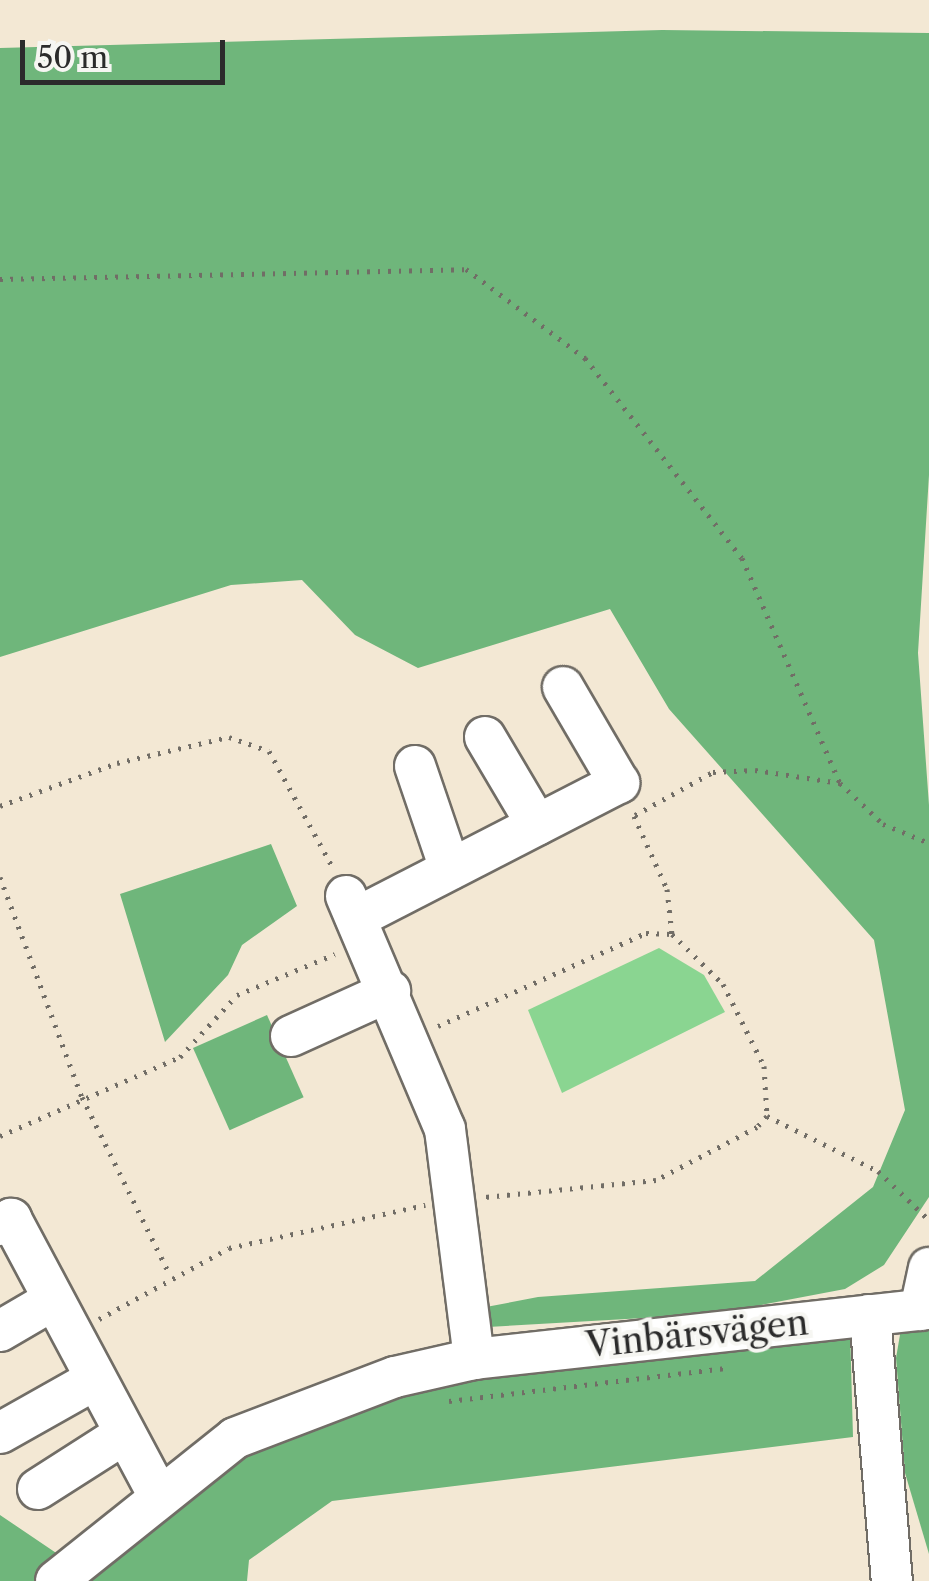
<!DOCTYPE html>
<html>
<head>
<meta charset="utf-8">
<style>
  body { margin:0 }
  #map { position:relative; width:929px; height:1581px; overflow:hidden; background:#f3e8d4; font-family:"Libre Caslon Text",serif }
  div>[style] { position:absolute }
  [style*='--x'] { left:calc(var(--x)*1px); top:calc(var(--y)*1px); width:calc(var(--w)*1px); rotate:calc(var(--a)*1deg) }
  .green>* { inset:0; background:#8ad591 }
  .forest>* { inset:0; background:#6fb67b; transform-origin:0 0 }
  .path>* { height:5px; margin-top:-2.5px; transform-origin:0; background:repeating-linear-gradient(90deg,#716d66 0 2.5px,transparent 0 10.5px) }
  .roads { filter:drop-shadow(2px 0 #716d66) drop-shadow(-2px 0 #716d66) drop-shadow(0 2px #716d66) drop-shadow(0 -2px #716d66) }
  .minor>* { height:40px; margin:-20px; padding:0 20px; transform-origin:20px; border-radius:20px; background:#fff }
  span { translate:-50% -50%; white-space:nowrap; text-align:center; line-height:1.15; -webkit-text-stroke:8px #f6f6f2; paint-order:stroke }
  .street-label { font-size:35px; color:#2b2b2b }
  .scale { position:absolute; left:20px; top:40px; width:205px; height:45px; box-sizing:border-box; border:5px solid #2b2b2b; border-top:0; padding-left:12px; font-size:30px; line-height:35px; white-space:nowrap; color:#2b2b2b; -webkit-text-stroke:8px #f6f6f2; paint-order:stroke }
</style>
</head>
<body>
<div id="map">
  <div class="green">
    <div style="clip-path:polygon(659px 948px,704px 975px,725px 1012px,562px 1093px,528px 1010px)"></div>
  </div>
  <div class="forest">
    <div style="clip-path:polygon(662px 30px,929px 33px,929px 475px,918px 653px,929px 805px,929px 1197px,884px 1265px,845px 1289px,714px 1314px,488px 1327px,486px 1307px,538px 1297px,755px 1281px,873px 1187px,905px 1110px,874px 940px,669px 709px,610px 609px,418px 668px,355px 635px,302px 580px,231px 585px,0 657px,0 48px)"></div>
    <div style="clip-path:polygon(271px 844px,297px 906px,242px 945px,228px 975px,165px 1042px,120px 894px)"></div>
    <div style="left:267px;top:1015px;width:90px;height:81px;rotate:66deg"></div>
    <div style="clip-path:polygon(929px 1316px,929px 1554px,905px 1473px,896px 1358px,901px 1329px)"></div>
    <div style="clip-path:polygon(850px 1328px,853px 1437px,332px 1501px,249px 1560px,247px 1581px,0 1581px,0 1515px,71px 1563px,163px 1497px,397px 1364px)"></div>
  </div>
  <div class="path">
    <div style="--x:0;--y:279;--w:466;--a:-1.2"></div>
    <div style="--x:466;--y:269;--w:149;--a:36.8"></div>
    <div style="--x:585;--y:358;--w:254;--a:51.9"></div>
    <div style="--x:742;--y:558;--w:245;--a:66.5"></div>
    <div style="--x:0;--y:806;--w:125;--a:-20.2"></div>
    <div style="--x:117;--y:763;--w:115;--a:-13.1"></div>
    <div style="--x:229;--y:737;--w:42;--a:19.3"></div>
    <div style="--x:269;--y:751;--w:131;--a:61.3"></div>
    <div style="--x:635;--y:815;--w:89;--a:-28.9"></div>
    <div style="--x:713;--y:772;--w:42;--a:-2.7"></div>
    <div style="--x:755;--y:770;--w:86;--a:8.7"></div>
    <div style="--x:840;--y:783;--w:59;--a:43.6"></div>
    <div style="--x:883;--y:824;--w:50;--a:22.4"></div>
    <div style="--x:634;--y:816;--w:80;--a:65.7"></div>
    <div style="--x:667;--y:889;--w:45;--a:83.7"></div>
    <div style="--x:0;--y:877;--w:235;--a:69.6"></div>
    <div style="--x:82;--y:1097;--w:196;--a:63.7"></div>
    <div style="--x:438;--y:1026;--w:228;--a:-24.1"></div>
    <div style="--x:646;--y:933;--w:26;--a:2"></div>
    <div style="--x:672;--y:934;--w:71;--a:44.4"></div>
    <div style="--x:723;--y:984;--w:92;--a:63.4"></div>
    <div style="--x:764;--y:1066;--w:50;--a:86.6"></div>
    <div style="--x:767;--y:1116;--w:15;--a:132"></div>
    <div style="--x:757;--y:1127;--w:114;--a:152.3"></div>
    <div style="--x:656;--y:1180;--w:172;--a:174.3"></div>
    <div style="--x:767;--y:1116;--w:124;--a:26.4"></div>
    <div style="--x:878;--y:1171;--w:71;--a:43.9"></div>
    <div style="--x:0;--y:1136;--w:197;--a:-23.7"></div>
    <div style="--x:180;--y:1057;--w:84;--a:-47.4"></div>
    <div style="--x:237;--y:995;--w:106;--a:-22.7"></div>
    <div style="--x:99;--y:1319;--w:148;--a:-28.6"></div>
    <div style="--x:229;--y:1248;--w:201;--a:-12.4"></div>
    <div style="--x:449;--y:1401;--w:279;--a:-6.8"></div>
  </div>
  <div class="roads">
    <div class="minor">
      <div style="--x:485;--y:737;--w:102;--a:59.4"></div>
      <div style="--x:415;--y:766;--w:109;--a:71.2"></div>
      <div style="--x:346;--y:896;--w:253;--a:67"></div>
      <div style="--x:445;--y:1129;--w:232;--a:82.8"></div>
      <div style="--x:356;--y:918;--w:296;--a:-27.2"></div>
      <div style="--x:619;--y:783;--w:111;--a:-120.3"></div>
      <div style="--x:291;--y:1036;--w:109;--a:-24.4"></div>
      <div style="--x:0;--y:1225;--w:13;--a:-29"></div>
      <div style="--x:11;--y:1219;--w:310;--a:61.9"></div>
      <div style="--x:920;--y:1310;--w:43;--a:-77.9"></div>
      <div style="--x:870;--y:1315;--w:267;--a:85.3"></div>
      <div style="--x:0;--y:1331;--w:61;--a:-30.3"></div>
      <div style="--x:0;--y:1433;--w:108;--a:-29.4"></div>
      <div style="--x:38;--y:1489;--w:102;--a:-32.6"></div>
      <div style="--x:56;--y:1581;--w:229;--a:-38.6"></div>
      <div style="--x:235;--y:1438;--w:171;--a:-20.9"></div>
      <div style="--x:395;--y:1377;--w:81;--a:-12.8"></div>
      <div style="--x:474;--y:1359;--w:458;--a:-6.3"></div>
    </div>
  </div>
  <div class="street-label">
    <span style="left:697px;top:1334px;rotate:-6deg">Vinbärsvägen</span>
  </div>
  <div class="scale">50 m</div>
</div>
</body>
</html>
